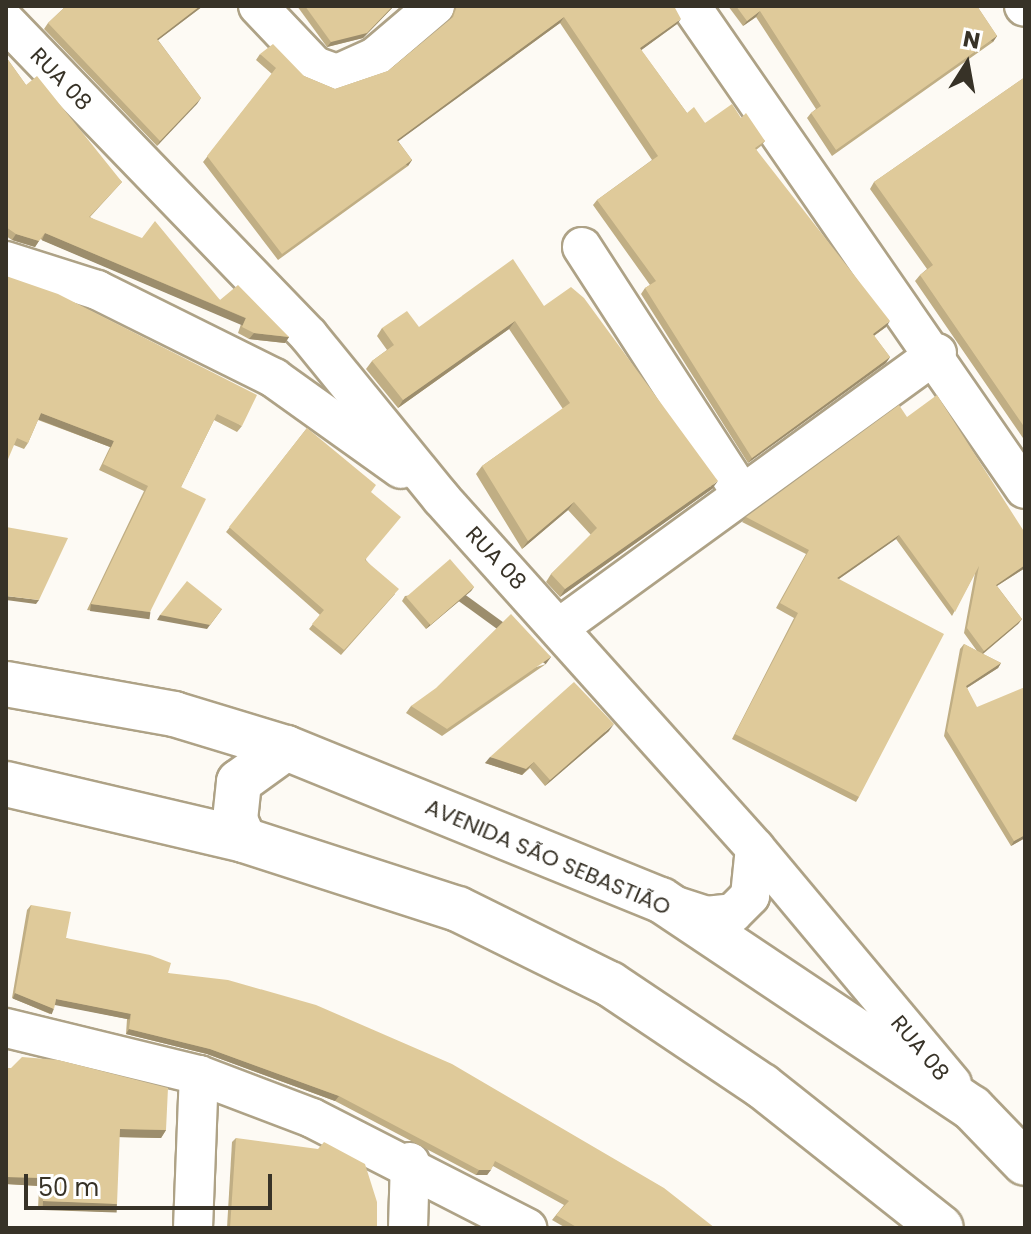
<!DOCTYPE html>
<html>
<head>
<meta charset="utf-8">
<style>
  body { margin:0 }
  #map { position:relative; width:1031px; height:1234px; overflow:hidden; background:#fdfaf4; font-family:Poppins,sans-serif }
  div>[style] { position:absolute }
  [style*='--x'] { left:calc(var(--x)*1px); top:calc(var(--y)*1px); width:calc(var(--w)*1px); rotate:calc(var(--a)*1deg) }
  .roads { filter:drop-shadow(2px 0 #aea286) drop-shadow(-2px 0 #aea286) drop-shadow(0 2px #aea286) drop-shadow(0 -2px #aea286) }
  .street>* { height:38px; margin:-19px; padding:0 19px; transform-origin:19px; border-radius:19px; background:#fff }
  .primary>* { height:44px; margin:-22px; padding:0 22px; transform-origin:22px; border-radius:22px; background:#fff }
  .wall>* { inset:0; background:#c0ae84 }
  .shaded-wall>* { inset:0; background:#9c8d6c; transform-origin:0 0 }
  .building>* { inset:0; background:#dfca9a; transform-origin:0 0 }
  span { translate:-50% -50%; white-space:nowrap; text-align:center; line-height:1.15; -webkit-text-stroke:8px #fff; paint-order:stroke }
  .street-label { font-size:22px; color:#373227 }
  .frame { position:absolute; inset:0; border:8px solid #373227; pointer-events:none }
  .north { position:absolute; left:927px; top:24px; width:80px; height:80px; -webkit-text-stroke:6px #fff; paint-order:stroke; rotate:11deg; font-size:22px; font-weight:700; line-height:32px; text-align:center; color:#373227 }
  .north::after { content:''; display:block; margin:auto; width:28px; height:36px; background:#373227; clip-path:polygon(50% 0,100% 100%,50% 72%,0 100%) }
  .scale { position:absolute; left:24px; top:1174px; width:248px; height:36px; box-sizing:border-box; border:4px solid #373227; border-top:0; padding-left:10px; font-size:24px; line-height:28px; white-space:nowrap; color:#373227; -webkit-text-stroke:6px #fff; paint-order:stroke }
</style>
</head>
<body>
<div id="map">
  <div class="roads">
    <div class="street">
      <div style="--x:258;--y:6;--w:83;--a:46.5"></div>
      <div style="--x:315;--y:66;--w:23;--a:20"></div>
      <div style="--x:337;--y:74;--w:42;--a:-24.1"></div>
      <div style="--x:375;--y:57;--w:79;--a:-40.4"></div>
      <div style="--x:691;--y:6;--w:587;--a:55.34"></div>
      <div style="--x:1024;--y:6;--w:1;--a:45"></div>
      <div style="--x:6;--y:22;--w:436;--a:46"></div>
      <div style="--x:309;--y:336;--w:209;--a:50.8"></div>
      <div style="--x:441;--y:498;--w:470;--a:48.1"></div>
      <div style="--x:755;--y:848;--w:307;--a:50.1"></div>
      <div style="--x:582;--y:247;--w:289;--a:57.1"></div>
      <div style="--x:6;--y:261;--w:96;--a:17.7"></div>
      <div style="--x:97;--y:290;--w:198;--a:26.4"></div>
      <div style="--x:274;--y:378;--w:156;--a:35.6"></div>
      <div style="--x:560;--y:627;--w:466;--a:-36"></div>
      <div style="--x:673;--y:905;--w:35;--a:18"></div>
      <div style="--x:706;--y:916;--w:27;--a:-6"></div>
      <div style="--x:733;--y:913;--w:24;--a:-45"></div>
      <div style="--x:750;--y:896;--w:48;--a:-84.1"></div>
      <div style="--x:6;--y:1028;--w:199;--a:13.7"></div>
      <div style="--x:199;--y:1075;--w:121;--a:20.8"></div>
      <div style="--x:312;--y:1118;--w:242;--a:27.1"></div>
      <div style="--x:193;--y:1228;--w:153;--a:-87.8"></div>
      <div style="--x:408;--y:1228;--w:66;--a:-88.3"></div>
    </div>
    <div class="primary">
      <div style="--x:6;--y:684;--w:171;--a:10.1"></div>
      <div style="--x:174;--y:714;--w:117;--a:16.9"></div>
      <div style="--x:286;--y:748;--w:405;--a:22.1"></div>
      <div style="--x:661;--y:900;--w:374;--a:33.8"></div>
      <div style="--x:972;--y:1108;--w:76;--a:46.1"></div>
      <div style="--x:6;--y:784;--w:244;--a:13.2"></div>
      <div style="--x:244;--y:840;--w:225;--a:17.9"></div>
      <div style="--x:458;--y:909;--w:169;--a:26.3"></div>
      <div style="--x:610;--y:984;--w:183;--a:33.9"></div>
      <div style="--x:762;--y:1086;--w:228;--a:38.4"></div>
      <div style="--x:244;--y:840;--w:22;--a:-114"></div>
      <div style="--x:235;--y:820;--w:38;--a:-84"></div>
      <div style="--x:239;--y:782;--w:58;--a:-35.9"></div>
    </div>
  </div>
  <div class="wall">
    <div style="clip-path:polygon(66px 6px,203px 6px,158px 40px,201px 98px,157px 146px,44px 29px,48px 23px)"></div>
    <div style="clip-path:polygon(297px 6px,394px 6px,363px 38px,327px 47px)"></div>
    <div style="clip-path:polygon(455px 6px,674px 6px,677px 24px,641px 50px,687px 113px,705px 123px,741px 118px,765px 141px,761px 146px,756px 150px,886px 327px,874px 336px,890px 357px,886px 363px,748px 463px,641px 294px,645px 288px,650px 285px,593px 205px,597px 200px,652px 160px,560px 23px,398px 141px,412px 160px,408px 166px,278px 260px,203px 162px,272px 74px,256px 60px,260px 54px,304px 76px,335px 89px,388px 71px,451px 19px)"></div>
    <div style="clip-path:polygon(728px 6px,977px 6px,997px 36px,993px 42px,832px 156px,807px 118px,811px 113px,816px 109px,756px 17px,743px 26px)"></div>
    <div style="clip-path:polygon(6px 57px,26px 85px,122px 182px,90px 217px,220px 300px,289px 337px,285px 343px,249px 339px,238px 333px,241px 324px,40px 239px,35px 247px,12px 240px,6px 236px)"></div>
    <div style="clip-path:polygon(1025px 77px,1025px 441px,915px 281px,920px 275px,927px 269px,870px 189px,874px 182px)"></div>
    <div style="clip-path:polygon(6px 276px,242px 426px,237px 432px,214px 420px,181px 487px,150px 612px,146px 618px,87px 610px,144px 491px,99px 470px,110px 447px,38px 420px,28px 443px,24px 449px,14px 445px)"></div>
    <div style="clip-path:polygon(544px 306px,712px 489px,560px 597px,546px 582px,551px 574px,591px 535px,568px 510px,522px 549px,476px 474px,482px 466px,563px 409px,509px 329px,398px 408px,366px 369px,372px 361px,387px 350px,377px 336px,382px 328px,419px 327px)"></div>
    <div style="clip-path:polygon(907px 417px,1025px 533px,1025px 568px,997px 586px,1022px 619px,1018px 624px,983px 654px,1001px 663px,998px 668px,967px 688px,1025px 838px,1011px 846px,944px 736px,960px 649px,964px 644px,977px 651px,964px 633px,975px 573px,952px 616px,896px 539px,839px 579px,859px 797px,856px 802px,732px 739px,794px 618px,776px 608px,806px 554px,742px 522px,746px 517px)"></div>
    <div style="clip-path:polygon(307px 428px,371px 492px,366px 560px,395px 594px,341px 655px,309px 629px,320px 615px,226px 532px)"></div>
    <div style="clip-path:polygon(474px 587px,471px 591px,426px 629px,402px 601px,405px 596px)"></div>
    <div style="clip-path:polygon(546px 664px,442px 736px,406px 713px,411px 706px)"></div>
    <div style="clip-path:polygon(609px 731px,545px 786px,530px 768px,522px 775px,485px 763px)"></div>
    <div style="clip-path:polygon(31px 905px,66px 938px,168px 973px,715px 1228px,566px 1228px,552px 1220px,564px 1205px,493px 1166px,487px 1175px,476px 1175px,335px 1101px,207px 1054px,126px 1034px,127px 1019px,55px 1004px,50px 1014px,12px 998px,27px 910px)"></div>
    <div style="clip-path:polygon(6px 1068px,166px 1130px,161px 1138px,119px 1137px,111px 1212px,38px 1209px,39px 1186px,6px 1184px)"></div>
    <div style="clip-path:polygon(236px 1138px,377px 1228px,227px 1228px,232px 1142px)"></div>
  </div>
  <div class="shaded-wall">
    <div style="clip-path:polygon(200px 6px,203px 6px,153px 44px,157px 39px)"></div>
    <div style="clip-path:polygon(393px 6px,394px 6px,363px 38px,327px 47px,331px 42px)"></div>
    <div style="clip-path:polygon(760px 11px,756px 17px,743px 26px,747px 21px)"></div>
    <div style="clip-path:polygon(564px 17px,560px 23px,393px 145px,397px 140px)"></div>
    <div style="clip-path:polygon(681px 19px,677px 24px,636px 54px,640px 48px)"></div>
    <div style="left:997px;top:36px;width:7px;height:197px;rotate:124deg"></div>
    <div style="clip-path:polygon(201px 98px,197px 104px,157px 146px,160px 141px)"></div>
    <div style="left:412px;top:160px;width:7px;height:160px;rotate:124deg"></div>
    <div style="left:45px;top:233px;width:218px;height:8px;rotate:23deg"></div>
    <div style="clip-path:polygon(16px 234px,39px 241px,35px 247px,12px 240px)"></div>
    <div style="clip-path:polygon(515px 321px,509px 329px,398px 408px,403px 400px)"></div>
    <div style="clip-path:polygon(890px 321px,886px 327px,869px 339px,873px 334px)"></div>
    <div style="clip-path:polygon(254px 333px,289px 337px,285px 343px,249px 339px)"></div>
    <div style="clip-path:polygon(890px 357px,886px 363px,748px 463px,752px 458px)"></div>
    <div style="left:41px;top:413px;width:78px;height:7px;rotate:21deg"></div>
    <div style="clip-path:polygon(718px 481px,712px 489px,560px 597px,565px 589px)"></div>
    <div style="clip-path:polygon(574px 502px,568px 510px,522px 549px,528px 541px)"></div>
    <div style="clip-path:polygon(899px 535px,896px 539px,833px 583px,837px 578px)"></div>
    <div style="clip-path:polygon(1025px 565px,1025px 568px,992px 589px,996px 585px)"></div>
    <div style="clip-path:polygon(474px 587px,471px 591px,426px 629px,429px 625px)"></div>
    <div style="clip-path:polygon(6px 596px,39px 600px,36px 604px,6px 600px)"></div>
    <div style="left:91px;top:604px;width:60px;height:7px;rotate:8deg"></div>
    <div style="clip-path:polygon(222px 609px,207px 629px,157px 620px,160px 615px)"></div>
    <div style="clip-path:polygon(1022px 619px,1018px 624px,980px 656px,984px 651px)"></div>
    <div style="left:551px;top:657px;width:9px;height:126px;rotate:126deg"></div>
    <div style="clip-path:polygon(1001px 663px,998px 668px,962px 691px,966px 686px)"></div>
    <div style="clip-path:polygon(614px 724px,609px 731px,545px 786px,550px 780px)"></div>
    <div style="clip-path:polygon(490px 757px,534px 762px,522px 775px,485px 763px)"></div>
    <div style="clip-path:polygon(1025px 835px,1025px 838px,1011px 846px,1014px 841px)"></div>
    <div style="left:15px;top:993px;width:42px;height:6px;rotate:22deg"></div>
    <div style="left:56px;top:999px;width:76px;height:6px;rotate:11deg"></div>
    <div style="clip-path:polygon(129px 1029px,210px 1049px,339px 1096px,335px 1101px,207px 1054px,126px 1034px)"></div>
    <div style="clip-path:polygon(120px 1129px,166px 1130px,161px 1138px,114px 1137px)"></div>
    <div style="clip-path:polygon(479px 1170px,491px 1170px,487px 1175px,476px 1175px)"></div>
    <div style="clip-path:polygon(6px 1177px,44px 1178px,39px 1186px,6px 1184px)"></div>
    <div style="left:43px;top:1201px;width:74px;height:9px;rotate:2deg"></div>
  </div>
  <div class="building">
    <div style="clip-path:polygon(66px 6px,200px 6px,157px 39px,201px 98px,160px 141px,48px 23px)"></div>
    <div style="clip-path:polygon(305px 6px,393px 6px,367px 33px,331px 42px)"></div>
    <div style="clip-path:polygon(457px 6px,674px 6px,681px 19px,640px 48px,687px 113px,694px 107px,705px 123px,732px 104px,741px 118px,746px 113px,765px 141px,755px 148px,890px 321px,873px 334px,890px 357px,752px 458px,645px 288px,656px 281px,597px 200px,658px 156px,564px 17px,397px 140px,412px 160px,282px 254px,207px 156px,276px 68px,260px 54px,273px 44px,304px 76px,335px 89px,388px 71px,453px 17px)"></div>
    <div style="clip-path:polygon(736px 6px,977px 6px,997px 36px,836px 150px,811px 113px,821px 106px,760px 11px,747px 21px)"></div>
    <div style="clip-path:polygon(6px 57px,26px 85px,37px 76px,122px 182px,89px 217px,142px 238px,155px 221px,220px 300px,238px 285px,289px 337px,254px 333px,242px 327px,246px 318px,45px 233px,39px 241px,16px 234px,6px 227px)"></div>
    <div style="clip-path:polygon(1025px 77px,1025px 428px,920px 275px,933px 265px,874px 182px)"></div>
    <div style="clip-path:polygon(513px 259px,544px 306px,571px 287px,584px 298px,718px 481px,565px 589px,551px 574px,597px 528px,574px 502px,528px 541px,482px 466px,570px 403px,515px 321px,403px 400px,372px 361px,394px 345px,382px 328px,407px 311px,419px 327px)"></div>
    <div style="clip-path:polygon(6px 276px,58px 294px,257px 395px,242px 426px,217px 414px,181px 487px,206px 499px,150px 612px,91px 604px,148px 486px,103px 464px,114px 441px,41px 413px,28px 443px,17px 438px,6px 464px)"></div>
    <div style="clip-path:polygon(937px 395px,1025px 533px,1025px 565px,996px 585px,1022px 619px,984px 651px,967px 628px,979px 566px,955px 612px,899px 535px,837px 578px,944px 634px,859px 797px,735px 734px,798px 613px,780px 603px,809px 550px,746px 517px,899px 405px,907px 417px)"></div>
    <div style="clip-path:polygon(307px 428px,376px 485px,371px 492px,401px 517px,365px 560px,399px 589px,344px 650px,312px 624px,324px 610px,229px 527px)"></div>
    <div style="clip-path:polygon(6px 527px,68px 538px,39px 600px,6px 596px)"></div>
    <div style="left:450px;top:559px;width:37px;height:58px;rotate:49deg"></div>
    <div style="clip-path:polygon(187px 581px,222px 609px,210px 625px,160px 615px)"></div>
    <div style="clip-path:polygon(511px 614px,551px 657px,447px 729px,411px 706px,436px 688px)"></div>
    <div style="clip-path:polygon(964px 644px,1001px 663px,966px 686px,977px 707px,1025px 687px,1025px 835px,1014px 841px,947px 731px)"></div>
    <div style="clip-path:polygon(574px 682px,614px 724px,550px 780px,534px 762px,526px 769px,490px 757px)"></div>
    <div style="clip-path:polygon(31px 905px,71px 912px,66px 938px,150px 955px,171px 963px,168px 973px,228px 980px,316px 1005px,452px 1064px,664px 1188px,715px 1228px,578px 1228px,556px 1215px,569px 1201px,495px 1161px,491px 1170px,479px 1170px,339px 1096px,210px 1049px,129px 1029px,131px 1014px,56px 999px,54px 1009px,15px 993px)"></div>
    <div style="clip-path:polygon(22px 1057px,58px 1060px,168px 1088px,166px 1130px,120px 1129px,117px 1204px,43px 1201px,44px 1178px,6px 1177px,6px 1068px,11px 1068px)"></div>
    <div style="clip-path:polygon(236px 1138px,318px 1149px,324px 1142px,365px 1164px,377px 1202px,377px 1228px,230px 1228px)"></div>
  </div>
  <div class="street-label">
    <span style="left:61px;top:79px;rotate:46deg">RUA 08</span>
    <span style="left:496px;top:558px;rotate:47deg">RUA 08</span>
    <span style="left:548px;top:857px;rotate:23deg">AVENIDA SÃO SEBASTIÃO</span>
    <span style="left:920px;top:1048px;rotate:50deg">RUA 08</span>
  </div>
  <div class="frame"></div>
  <div class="north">N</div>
  <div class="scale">50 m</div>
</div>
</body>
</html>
